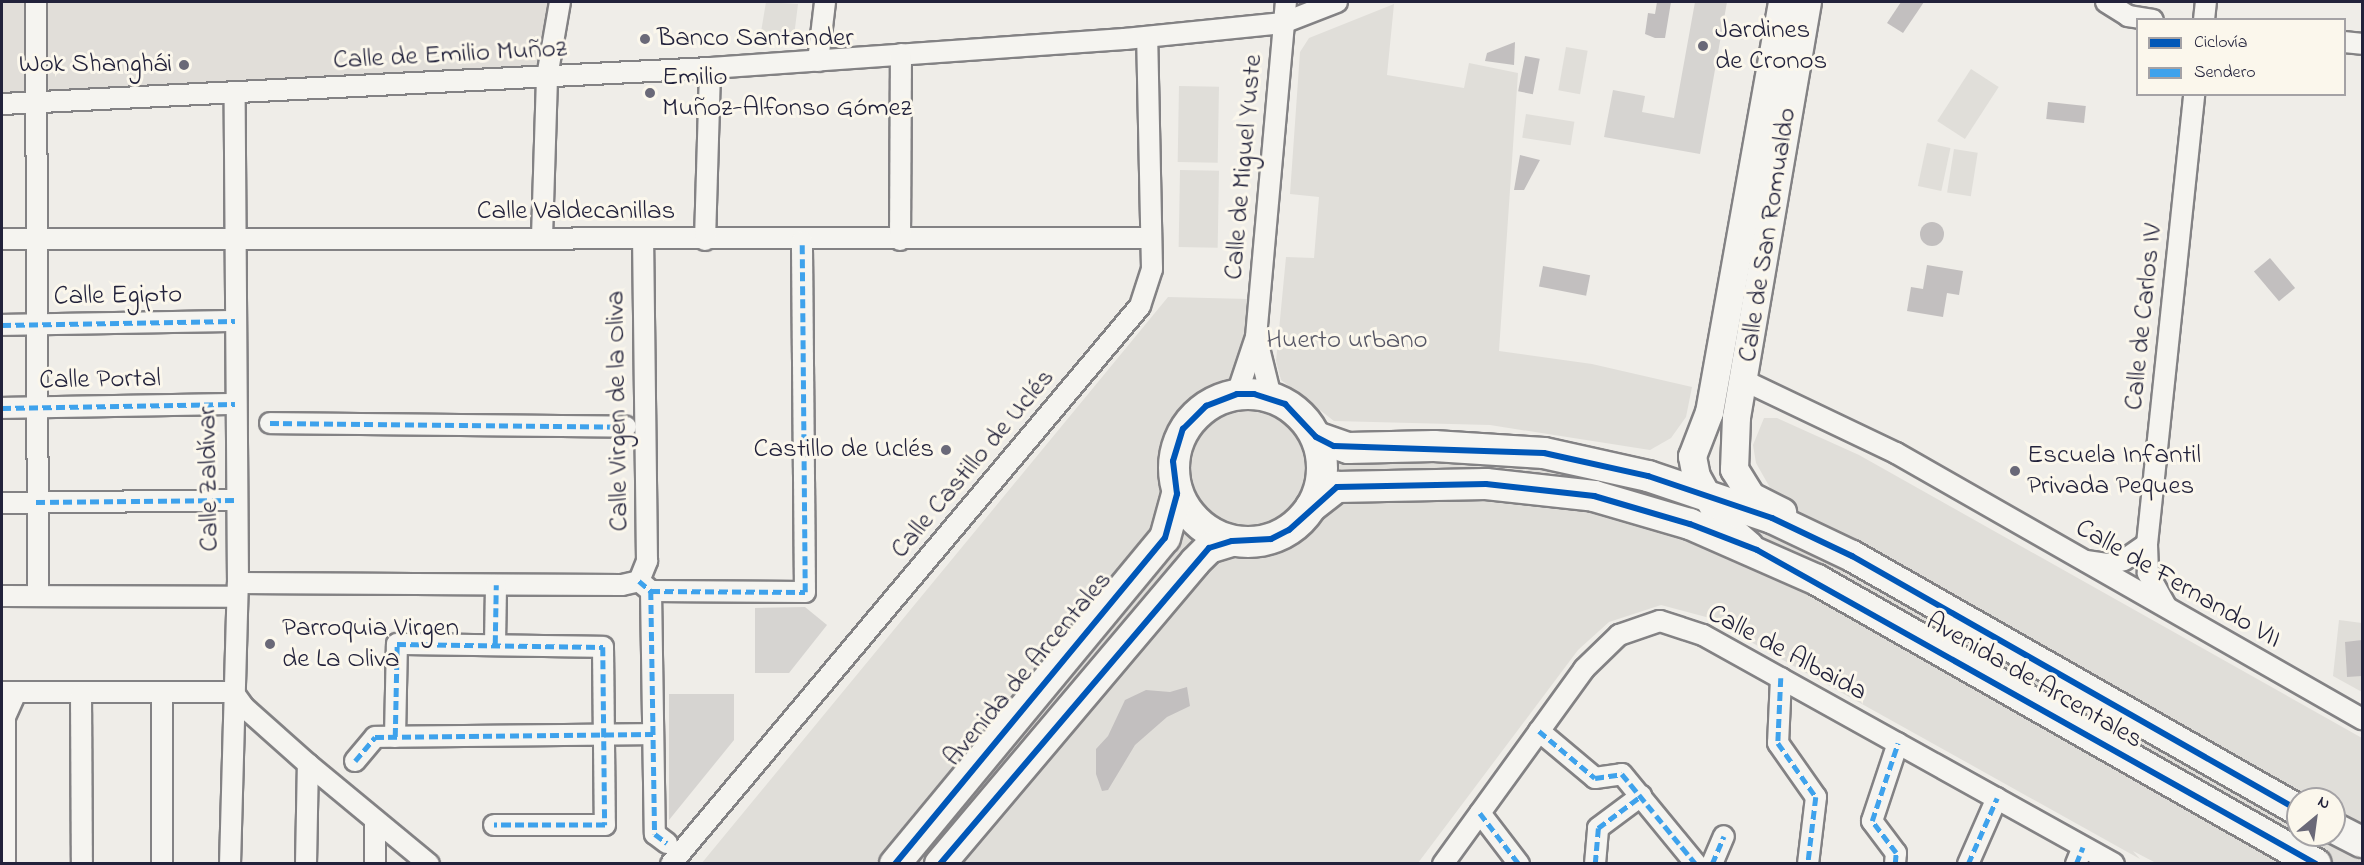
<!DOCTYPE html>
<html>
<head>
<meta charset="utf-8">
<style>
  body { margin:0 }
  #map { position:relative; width:2364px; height:865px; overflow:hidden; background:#efede8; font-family:"Indie Flower",sans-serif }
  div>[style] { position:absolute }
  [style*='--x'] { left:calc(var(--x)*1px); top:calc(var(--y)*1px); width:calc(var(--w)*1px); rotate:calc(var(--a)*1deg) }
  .built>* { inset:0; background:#e1ded9 }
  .green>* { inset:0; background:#e0ded9; transform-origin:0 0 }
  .water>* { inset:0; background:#c2bfbf; transform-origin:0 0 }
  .round { border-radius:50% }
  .building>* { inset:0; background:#d6d4d1 }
  .roads { filter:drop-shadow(2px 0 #838284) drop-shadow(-2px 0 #838284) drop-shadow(0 2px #838284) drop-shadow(0 -2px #838284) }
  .street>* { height:20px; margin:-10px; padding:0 10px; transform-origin:10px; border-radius:10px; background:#f5f4f0 }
  .secondary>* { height:27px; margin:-13.5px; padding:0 13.5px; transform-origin:13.5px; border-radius:13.5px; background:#f5f4f0 }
  .primary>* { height:30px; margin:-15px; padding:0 15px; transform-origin:15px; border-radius:15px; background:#f5f4f0 }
  .primary>.ring { margin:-15px; padding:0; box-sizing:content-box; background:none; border:30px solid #f5f4f0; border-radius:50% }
  .quiet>* { height:4.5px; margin-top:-2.25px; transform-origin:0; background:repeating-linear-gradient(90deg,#3ea2ec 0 9px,transparent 0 13.5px) }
  .cycleway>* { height:6px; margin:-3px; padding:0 3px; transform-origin:3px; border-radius:3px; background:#0057b8 }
  .dots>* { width:16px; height:16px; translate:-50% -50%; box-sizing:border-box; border:3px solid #fbf7ec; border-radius:50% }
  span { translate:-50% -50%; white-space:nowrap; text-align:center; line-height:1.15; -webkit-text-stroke:6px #fbf7ec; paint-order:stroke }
  .poi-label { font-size:27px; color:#22223b }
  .left { translate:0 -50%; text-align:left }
  .right { translate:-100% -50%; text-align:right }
  .street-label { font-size:27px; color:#22223b }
  .park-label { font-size:27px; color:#575766 }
  .frame { position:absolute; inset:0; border:3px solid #22223b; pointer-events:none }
  .legend { position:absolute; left:2136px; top:18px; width:210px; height:78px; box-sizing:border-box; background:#fbf7ec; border:2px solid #a4a2a5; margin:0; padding:8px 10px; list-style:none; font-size:18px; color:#22223b }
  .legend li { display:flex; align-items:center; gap:12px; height:30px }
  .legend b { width:30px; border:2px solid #a4a2a5 }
  .north { position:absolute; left:2286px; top:787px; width:60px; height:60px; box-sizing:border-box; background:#fbf7ec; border:2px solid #a4a2a5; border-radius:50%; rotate:29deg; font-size:16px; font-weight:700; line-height:24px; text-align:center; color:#22223b }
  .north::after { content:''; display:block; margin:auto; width:21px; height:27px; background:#6a6978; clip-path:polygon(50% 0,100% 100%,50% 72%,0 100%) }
</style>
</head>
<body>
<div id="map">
  <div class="built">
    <div style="clip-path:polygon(2px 2px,560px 2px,547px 77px,2px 104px)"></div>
  </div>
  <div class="green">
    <div style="clip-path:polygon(766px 2px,798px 4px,794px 36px,760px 38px)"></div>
    <div style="clip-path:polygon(1394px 4px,1387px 75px,1464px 88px,1469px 63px,1518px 73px,1499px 351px,1592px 364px,1692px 387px,1686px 417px,1671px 438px,1650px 450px,1490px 425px,1334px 421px,1281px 380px,1276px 361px,1286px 257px,1314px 258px,1319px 197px,1290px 194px,1300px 52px,1309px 38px)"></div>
    <div style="left:1566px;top:47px;width:22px;height:44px;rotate:10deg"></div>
    <div style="left:1971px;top:69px;width:33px;height:62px;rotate:33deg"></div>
    <div style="left:1179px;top:86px;width:40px;height:76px;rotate:1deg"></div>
    <div style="left:1526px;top:114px;width:49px;height:24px;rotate:9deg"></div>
    <div style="left:1927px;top:143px;width:24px;height:44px;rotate:12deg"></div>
    <div style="left:1954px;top:149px;width:24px;height:44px;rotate:9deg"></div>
    <div style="left:1180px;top:170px;width:39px;height:77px;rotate:1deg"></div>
    <div style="clip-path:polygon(evenodd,1168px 297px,1249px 299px,1249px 377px,1333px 433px,1446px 432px,1552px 443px,1685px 473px,1777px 500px,1756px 463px,1753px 445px,1764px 418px,1777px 418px,1859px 455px,2362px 738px,2362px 863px,2156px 863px,2133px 851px,2140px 859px,1706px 617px,1661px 605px,1609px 622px,1578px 650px,1418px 863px,701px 864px,1168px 297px,2298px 799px,2334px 799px,2334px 835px,2298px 835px,2298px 799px)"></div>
    <div style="clip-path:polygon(2339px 620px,2362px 623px,2362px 692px,2333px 676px)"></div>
  </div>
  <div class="water">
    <div style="clip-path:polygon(1657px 2px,1671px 2px,1665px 38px,1655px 38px,1645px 34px,1648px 13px,1655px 14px)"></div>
    <div style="clip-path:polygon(1901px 2px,1924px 2px,1903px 33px,1887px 23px)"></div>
    <div style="clip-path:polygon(1515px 42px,1514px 65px,1485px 61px,1487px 53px)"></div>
    <div style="left:1525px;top:56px;width:15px;height:36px;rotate:11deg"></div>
    <div style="left:2048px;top:102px;width:38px;height:17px;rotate:6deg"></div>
    <div style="clip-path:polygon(1520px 155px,1540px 160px,1524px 190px,1514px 190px)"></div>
    <div class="round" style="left:1920px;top:222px;width:24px;height:24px"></div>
    <div style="left:2270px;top:258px;width:39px;height:21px;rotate:50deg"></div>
    <div style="clip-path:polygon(1927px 265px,1963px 271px,1959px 295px,1947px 293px,1943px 317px,1907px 311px,1911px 287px,1923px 289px)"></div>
    <div style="left:1543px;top:266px;width:48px;height:21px;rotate:11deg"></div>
    <div style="clip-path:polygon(2362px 640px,2362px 676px,2347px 677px,2345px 642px)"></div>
    <div style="clip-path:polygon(1187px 687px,1190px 706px,1167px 717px,1135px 745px,1108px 790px,1102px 791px,1096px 774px,1096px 749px,1108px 736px,1125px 700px,1146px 690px,1170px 692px)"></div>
  </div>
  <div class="building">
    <div style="clip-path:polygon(1695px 2px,1727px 2px,1700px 154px,1604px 137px,1613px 90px,1645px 96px,1642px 112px,1674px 118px)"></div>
    <div style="clip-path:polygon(805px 607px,827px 625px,789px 673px,755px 673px,755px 608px)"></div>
    <div style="clip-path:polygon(669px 694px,734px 694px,734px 740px,669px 820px)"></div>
  </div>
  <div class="roads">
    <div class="street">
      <div style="--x:36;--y:2;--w:594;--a:89.81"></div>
      <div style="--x:2106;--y:2;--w:26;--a:32"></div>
      <div style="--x:2128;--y:16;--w:25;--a:9"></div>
      <div style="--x:2204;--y:20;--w:18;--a:-84"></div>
      <div style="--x:2344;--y:42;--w:18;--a:6"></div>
      <div style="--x:818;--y:61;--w:59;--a:-83.2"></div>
      <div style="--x:2;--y:104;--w:709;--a:-2.91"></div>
      <div style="--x:710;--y:68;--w:416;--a:-4"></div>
      <div style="--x:1125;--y:39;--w:159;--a:-5.8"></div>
      <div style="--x:1283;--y:23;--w:58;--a:-21.3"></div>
      <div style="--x:542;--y:237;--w:160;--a:-88.2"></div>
      <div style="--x:547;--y:77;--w:76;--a:-80.2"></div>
      <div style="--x:2;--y:239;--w:1148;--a:-0.05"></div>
      <div style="--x:705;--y:240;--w:172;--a:-88.3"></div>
      <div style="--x:900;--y:240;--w:186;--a:-89.7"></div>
      <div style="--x:2;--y:325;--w:233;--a:-1"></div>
      <div style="--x:1257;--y:340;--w:59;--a:76.2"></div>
      <div style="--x:1743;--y:380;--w:170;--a:25.5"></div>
      <div style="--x:1896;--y:453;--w:537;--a:29.72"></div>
      <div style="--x:1237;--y:394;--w:60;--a:-71.6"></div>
      <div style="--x:1256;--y:337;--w:336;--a:-84.9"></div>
      <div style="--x:2;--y:408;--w:233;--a:-1"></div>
      <div style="--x:270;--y:423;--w:356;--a:0.6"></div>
      <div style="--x:2;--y:503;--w:234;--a:-0.7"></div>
      <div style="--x:2086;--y:561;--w:21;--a:8"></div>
      <div style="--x:2107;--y:564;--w:17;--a:-13"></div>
      <div style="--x:2124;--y:560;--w:28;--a:-35"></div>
      <div style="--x:639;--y:581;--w:16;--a:40"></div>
      <div style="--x:651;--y:591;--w:154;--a:0.4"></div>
      <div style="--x:805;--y:592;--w:351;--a:-90.5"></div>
      <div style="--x:238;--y:583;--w:384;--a:0.3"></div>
      <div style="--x:622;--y:585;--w:17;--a:-13"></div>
      <div style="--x:639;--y:581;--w:22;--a:-68"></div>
      <div style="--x:647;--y:561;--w:322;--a:-90.7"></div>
      <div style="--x:651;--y:591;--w:243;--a:89.1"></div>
      <div style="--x:655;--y:834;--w:15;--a:37"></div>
      <div style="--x:2;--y:596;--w:233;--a:0.2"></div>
      <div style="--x:2166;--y:606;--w:38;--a:-119"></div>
      <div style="--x:2148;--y:573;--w:29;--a:-92"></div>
      <div style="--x:2147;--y:544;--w:452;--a:-84"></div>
      <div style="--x:495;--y:644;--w:59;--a:-89"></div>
      <div style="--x:1781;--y:678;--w:65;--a:92.6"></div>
      <div style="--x:1778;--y:743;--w:66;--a:54.9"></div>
      <div style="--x:1816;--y:797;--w:67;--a:96.8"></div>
      <div style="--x:2;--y:692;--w:231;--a:0"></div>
      <div style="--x:233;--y:692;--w:19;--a:54"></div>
      <div style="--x:244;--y:707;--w:86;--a:41.7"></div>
      <div style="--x:308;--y:764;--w:157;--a:39.6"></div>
      <div style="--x:81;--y:694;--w:170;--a:89.7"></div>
      <div style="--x:1539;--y:731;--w:73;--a:40"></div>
      <div style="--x:1595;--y:778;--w:27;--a:-8"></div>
      <div style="--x:1622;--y:774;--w:117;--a:50.6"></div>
      <div style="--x:395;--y:737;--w:93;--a:-88.8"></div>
      <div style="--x:397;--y:644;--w:206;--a:0.8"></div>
      <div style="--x:603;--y:647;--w:178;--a:89.4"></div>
      <div style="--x:605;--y:825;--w:111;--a:180"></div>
      <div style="--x:355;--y:761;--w:31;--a:-50"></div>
      <div style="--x:375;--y:737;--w:278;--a:-0.6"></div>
      <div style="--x:1480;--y:813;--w:64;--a:52.6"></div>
      <div style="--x:375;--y:820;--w:44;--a:90"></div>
      <div style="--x:5;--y:864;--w:147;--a:-90"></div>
      <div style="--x:5;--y:717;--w:27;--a:-66"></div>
      <div style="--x:162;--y:864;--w:171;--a:-90"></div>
      <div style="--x:230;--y:864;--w:281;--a:-88.4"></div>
      <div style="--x:238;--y:583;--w:489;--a:-90.4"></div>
      <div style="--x:306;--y:864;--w:100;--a:-88.9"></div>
      <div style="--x:671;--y:864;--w:729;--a:-49.95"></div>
      <div style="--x:1140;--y:306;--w:39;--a:-72"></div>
      <div style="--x:1152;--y:269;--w:232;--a:-91.2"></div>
      <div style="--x:1443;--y:864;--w:241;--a:-54.1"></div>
      <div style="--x:1584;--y:669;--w:49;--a:-44.2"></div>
      <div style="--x:1619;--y:635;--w:43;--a:-18.9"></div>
      <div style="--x:1660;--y:621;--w:45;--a:18"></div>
      <div style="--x:1703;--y:635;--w:470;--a:29.1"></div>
      <div style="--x:1595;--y:864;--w:36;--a:-85"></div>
      <div style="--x:1598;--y:828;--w:54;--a:-36.7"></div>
      <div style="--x:1712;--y:864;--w:30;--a:-67"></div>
      <div style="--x:1895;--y:864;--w:11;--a:-85"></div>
      <div style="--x:1896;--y:853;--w:40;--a:-127"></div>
      <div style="--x:1872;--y:821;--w:82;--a:-71.6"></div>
      <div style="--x:1968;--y:864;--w:72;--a:-66.3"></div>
      <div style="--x:2076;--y:864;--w:18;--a:-68"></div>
    </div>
    <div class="secondary">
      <div style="--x:1692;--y:456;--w:47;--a:-68.9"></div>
      <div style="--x:1709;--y:412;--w:416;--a:-79.9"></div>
      <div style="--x:1692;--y:456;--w:20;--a:79"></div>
      <div style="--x:1696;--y:476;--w:51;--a:60.9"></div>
      <div style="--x:1721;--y:521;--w:37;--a:41"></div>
      <div style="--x:1734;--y:469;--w:52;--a:-87.8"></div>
      <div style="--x:1736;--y:417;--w:421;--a:-80.3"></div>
      <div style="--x:1734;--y:469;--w:32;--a:58"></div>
      <div style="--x:1751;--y:496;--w:35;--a:27"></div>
    </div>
    <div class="primary">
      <div class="ring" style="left:1174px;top:394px;width:118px;height:118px"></div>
      <div style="--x:1316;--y:437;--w:34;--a:19"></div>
      <div style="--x:1348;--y:448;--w:86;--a:-1.3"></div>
      <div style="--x:1434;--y:446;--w:110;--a:3.6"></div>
      <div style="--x:1544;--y:453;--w:107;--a:12.5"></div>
      <div style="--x:1648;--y:476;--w:131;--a:18.7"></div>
      <div style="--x:1772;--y:518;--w:89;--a:25.4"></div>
      <div style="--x:1852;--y:556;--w:513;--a:29.66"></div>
      <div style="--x:1311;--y:507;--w:33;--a:-38"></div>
      <div style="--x:1337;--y:487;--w:149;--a:-1.2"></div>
      <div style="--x:1486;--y:484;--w:109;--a:6.3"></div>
      <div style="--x:1594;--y:496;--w:100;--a:16.3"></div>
      <div style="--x:1690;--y:524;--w:139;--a:23.8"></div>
      <div style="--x:1817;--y:580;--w:574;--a:29.65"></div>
      <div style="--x:2334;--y:828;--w:31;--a:27"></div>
      <div style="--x:895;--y:864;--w:423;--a:-50.4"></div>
      <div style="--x:1165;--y:538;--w:46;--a:-74.7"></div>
      <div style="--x:940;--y:864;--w:395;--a:-49.8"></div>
      <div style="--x:1195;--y:562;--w:20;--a:-45"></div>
      <div style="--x:1209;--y:548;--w:24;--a:-17"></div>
    </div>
  </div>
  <div class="quiet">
    <div style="--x:2;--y:325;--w:233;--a:-1"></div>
    <div style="--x:2;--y:408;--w:233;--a:-1"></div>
    <div style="--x:270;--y:423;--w:356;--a:0.6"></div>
    <div style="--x:36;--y:502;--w:200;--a:-0.6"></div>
    <div style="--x:639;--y:581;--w:16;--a:40"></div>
    <div style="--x:651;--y:591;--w:154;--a:0.4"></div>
    <div style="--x:805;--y:592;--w:351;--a:-90.5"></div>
    <div style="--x:651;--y:591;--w:243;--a:89.1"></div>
    <div style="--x:655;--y:834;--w:15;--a:37"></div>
    <div style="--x:495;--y:644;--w:59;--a:-89"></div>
    <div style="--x:1781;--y:678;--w:65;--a:92.6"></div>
    <div style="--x:1778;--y:743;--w:66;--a:54.9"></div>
    <div style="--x:1816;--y:797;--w:67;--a:96.8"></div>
    <div style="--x:1539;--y:731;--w:73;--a:40"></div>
    <div style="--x:1595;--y:778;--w:27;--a:-8"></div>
    <div style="--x:1622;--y:774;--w:117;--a:50.6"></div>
    <div style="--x:395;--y:737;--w:93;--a:-88.8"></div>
    <div style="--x:397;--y:644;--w:206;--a:0.8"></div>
    <div style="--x:603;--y:647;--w:178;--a:89.4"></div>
    <div style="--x:605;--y:825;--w:111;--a:180"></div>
    <div style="--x:355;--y:761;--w:31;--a:-50"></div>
    <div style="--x:375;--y:737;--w:278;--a:-0.6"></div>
    <div style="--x:1480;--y:813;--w:64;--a:52.6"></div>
    <div style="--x:1595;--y:864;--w:36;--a:-85"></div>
    <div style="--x:1598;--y:828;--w:54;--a:-36.7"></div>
    <div style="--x:1712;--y:864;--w:30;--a:-67"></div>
    <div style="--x:1895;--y:864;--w:11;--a:-85"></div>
    <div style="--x:1896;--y:853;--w:40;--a:-127"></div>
    <div style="--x:1872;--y:821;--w:82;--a:-71.6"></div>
    <div style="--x:1968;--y:864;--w:72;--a:-66.3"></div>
    <div style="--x:2076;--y:864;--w:18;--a:-68"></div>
  </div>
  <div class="cycleway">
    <div style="--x:895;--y:864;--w:423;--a:-50.4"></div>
    <div style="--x:1165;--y:538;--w:46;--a:-74.7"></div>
    <div style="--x:1177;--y:494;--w:33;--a:-97"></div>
    <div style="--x:1173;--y:461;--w:34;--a:-73"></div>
    <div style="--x:1183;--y:429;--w:33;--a:-45"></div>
    <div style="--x:1206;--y:406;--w:33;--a:-21"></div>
    <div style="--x:1237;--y:394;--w:17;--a:0"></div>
    <div style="--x:1254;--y:394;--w:33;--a:18"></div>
    <div style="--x:1285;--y:404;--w:45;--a:46.8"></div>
    <div style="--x:1316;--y:437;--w:20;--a:27"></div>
    <div style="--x:1334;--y:446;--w:210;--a:1.9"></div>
    <div style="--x:1544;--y:453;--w:107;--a:12.5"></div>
    <div style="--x:1648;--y:476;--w:131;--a:18.7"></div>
    <div style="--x:1772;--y:518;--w:89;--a:25.4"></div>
    <div style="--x:1852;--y:556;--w:513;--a:29.66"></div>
    <div style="--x:940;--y:864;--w:415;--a:-49.6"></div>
    <div style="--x:1209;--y:548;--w:24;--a:-17"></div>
    <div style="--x:1232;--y:541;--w:39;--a:-3"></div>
    <div style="--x:1271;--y:539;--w:20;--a:-27"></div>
    <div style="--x:1289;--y:530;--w:64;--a:-41.9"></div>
    <div style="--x:1337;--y:487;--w:149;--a:-1.2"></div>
    <div style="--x:1486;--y:484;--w:109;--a:6.3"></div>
    <div style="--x:1594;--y:496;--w:100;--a:16.3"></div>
    <div style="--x:1690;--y:524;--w:72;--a:21.2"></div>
    <div style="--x:1757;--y:550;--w:641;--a:29.32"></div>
  </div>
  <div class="dots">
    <div style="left:645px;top:39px;background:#6a6978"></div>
    <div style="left:1703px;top:46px;background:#6a6978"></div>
    <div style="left:184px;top:65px;background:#6a6978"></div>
    <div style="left:650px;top:93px;background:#6a6978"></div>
    <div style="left:946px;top:450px;background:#6a6978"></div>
    <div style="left:2015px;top:471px;background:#6a6978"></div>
    <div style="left:270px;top:644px;background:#6a6978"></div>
  </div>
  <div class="poi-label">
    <span class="left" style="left:1715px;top:46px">Jardines<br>de Cronos</span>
    <span class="left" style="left:657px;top:39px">Banco Santander</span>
    <span class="right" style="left:172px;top:65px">Wok Shanghái</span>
    <span class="left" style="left:662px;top:93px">Emilio<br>Muñoz-Alfonso Gómez</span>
    <span class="right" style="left:934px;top:450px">Castillo de Uclés</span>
    <span class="left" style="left:2027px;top:471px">Escuela Infantil<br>Privada Peques</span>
    <span class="left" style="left:282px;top:644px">Parroquia Virgen<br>de La Oliva</span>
  </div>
  <div class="street-label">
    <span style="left:450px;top:55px;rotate:-3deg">Calle de Emilio Muñoz</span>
    <span style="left:1244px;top:167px;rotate:-85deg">Calle de Miguel Yuste</span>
    <span style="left:576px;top:212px">Calle Valdecanillas</span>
    <span style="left:1768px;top:235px;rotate:-81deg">Calle de San Romualdo</span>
    <span style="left:118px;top:296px;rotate:-1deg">Calle Egipto</span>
    <span style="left:2144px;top:317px;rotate:-84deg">Calle de Carlos IV</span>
    <span style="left:100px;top:380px;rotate:-1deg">Calle Portal</span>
    <span style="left:618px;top:411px;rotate:-91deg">Calle Virgen de la Oliva</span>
    <span style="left:973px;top:464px;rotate:-50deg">Calle Castillo de Uclés</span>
    <span style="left:209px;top:479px;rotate:-91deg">Calle Zaldívar</span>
    <span style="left:2178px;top:584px;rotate:30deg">Calle de Fernando VII</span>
    <span style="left:1787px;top:653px;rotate:28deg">Calle de Albaida</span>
    <span style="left:1028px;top:669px;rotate:-50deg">Avenida de Arcentales</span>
    <span style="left:2034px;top:681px;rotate:30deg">Avenida de Arcentales</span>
  </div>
  <div class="park-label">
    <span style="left:1347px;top:341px">Huerto urbano</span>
  </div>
  <div class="frame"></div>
  <ul class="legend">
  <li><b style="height:8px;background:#0057b8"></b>Ciclovía</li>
  <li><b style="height:8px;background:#3ea2ec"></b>Sendero</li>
  </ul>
  <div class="north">N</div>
</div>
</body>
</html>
